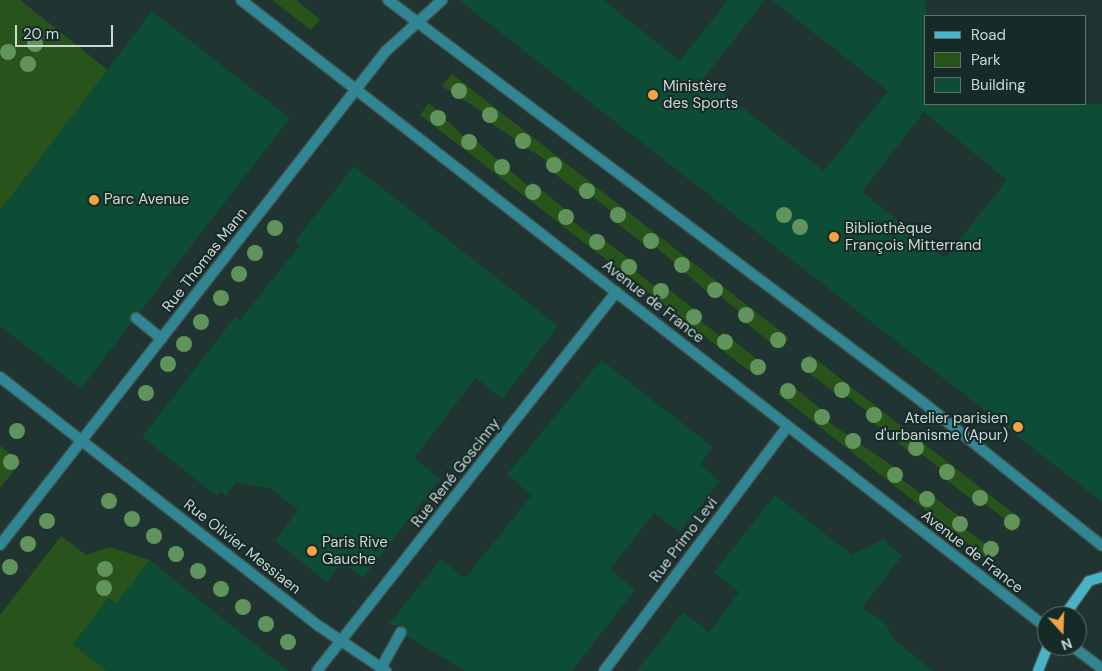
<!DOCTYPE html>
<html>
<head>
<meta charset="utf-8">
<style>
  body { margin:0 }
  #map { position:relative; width:1102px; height:671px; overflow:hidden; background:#203432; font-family:"DM Sans",sans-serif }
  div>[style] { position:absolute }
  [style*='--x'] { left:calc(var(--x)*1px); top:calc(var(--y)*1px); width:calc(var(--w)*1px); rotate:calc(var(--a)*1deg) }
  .green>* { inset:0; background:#28531a }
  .building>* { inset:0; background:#0e4d35 }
  .roads { filter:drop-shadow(1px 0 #3f5250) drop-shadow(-1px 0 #3f5250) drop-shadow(0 1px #3f5250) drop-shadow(0 -1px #3f5250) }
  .service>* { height:10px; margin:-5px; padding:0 5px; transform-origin:5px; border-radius:5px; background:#318694 }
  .minor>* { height:10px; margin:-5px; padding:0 5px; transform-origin:5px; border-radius:5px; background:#318694 }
  .tertiary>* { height:10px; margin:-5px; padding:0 5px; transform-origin:5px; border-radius:5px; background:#318694 }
  .secondary>* { height:10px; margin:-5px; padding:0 5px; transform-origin:5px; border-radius:5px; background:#48b3c5 }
  .trees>* { width:16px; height:16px; margin:-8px; border-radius:50%; background:#60945c }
  .dots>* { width:14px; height:14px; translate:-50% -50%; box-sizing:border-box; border:2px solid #162a28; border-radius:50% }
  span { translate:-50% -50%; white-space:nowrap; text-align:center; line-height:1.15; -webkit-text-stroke:4px #162a28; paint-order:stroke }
  .poi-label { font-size:15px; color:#ccd8d6 }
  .left { translate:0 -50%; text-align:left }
  .right { translate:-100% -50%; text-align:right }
  .street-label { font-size:15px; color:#ccd8d6 }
  .legend { position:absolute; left:924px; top:15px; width:162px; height:90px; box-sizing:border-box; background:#162a28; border:1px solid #5f706e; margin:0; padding:6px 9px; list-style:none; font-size:15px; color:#ccd8d6 }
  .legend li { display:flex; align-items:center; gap:10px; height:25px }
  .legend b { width:25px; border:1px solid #5f706e }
  .north { position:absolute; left:1037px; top:606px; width:50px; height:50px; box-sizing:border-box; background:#162a28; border:1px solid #5f706e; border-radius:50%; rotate:160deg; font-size:14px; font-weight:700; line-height:20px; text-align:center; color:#ccd8d6 }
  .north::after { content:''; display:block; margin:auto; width:18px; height:22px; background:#f4a344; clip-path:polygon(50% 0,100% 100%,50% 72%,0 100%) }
  .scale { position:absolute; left:15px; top:25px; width:98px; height:22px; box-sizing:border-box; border:2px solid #ccd8d6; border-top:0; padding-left:6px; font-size:15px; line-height:18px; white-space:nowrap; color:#ccd8d6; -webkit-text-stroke:4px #162a28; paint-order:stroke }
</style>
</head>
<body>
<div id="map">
  <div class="green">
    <div style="clip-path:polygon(0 0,20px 0,108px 70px,0 211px)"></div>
    <div style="clip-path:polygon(272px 0,296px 0,320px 19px,311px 30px)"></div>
    <div style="clip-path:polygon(452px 74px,789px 338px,779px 349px,737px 316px,740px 312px,719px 295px,715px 299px,654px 245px,650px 249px,609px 217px,612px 212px,591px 195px,587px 199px,545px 166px,548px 162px,481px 116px,483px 112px,442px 86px)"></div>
    <div style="clip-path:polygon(429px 103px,464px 137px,467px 133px,528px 186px,531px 182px,574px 216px,571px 220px,592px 236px,595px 233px,638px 266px,635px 271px,656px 287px,660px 283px,702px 315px,699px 320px,720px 336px,723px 332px,766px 366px,757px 377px,420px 115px)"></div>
    <div style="clip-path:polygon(809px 354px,1022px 520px,1012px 532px,1003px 525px,1006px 520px,984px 503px,981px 507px,939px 474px,942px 470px,920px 453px,916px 457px,865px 416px,868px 412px,846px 395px,843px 399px,800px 366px)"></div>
    <div style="clip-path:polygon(787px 382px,830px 416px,827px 421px,904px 474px,901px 479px,922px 495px,925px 490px,968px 523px,964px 528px,986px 545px,989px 541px,999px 548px,990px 561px,778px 394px)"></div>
    <div style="clip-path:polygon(0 446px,21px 462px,0 488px)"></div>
    <div style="clip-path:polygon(61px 536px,86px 555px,109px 547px,150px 560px,116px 604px,108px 599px,73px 644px,107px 671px,0 671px,0 615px)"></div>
  </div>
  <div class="building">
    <div style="clip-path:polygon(evenodd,459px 0,603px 0,680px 61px,728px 0,765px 0,704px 78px,824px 171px,888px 91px,772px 0,926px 0,926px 104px,1102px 104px,1102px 502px,459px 0,924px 112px,1007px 180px,945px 258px,862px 192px,924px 112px)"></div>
    <div style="clip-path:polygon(152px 11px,290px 118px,140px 312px,130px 314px,131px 323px,81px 389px,0 326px,0 211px)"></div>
    <div style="clip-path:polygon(354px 166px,558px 326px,502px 399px,476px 378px,414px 458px,440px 479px,363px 578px,342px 562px,327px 582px,275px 541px,298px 510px,270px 488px,236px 482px,226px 496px,221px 492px,217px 496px,142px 437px,235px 317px,240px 320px,300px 245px,295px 241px)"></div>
    <div style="clip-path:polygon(601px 360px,713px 447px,700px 465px,720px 481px,680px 532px,654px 513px,610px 569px,635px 590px,572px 671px,465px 671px,407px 636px,405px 626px,388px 625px,441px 559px,465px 578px,532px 495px,507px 475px)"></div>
    <div style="clip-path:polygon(775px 495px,852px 555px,883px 539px,902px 556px,862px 608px,885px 622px,893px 639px,933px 671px,637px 671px,683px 612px,709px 632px,739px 592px,714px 572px)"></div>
    <div style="clip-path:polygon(150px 560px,194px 596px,289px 671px,107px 671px,73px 644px,109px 598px,116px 604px)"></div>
  </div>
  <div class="roads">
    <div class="service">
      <div style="--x:136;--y:318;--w:33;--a:39"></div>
      <div style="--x:381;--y:668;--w:41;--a:-60.9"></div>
    </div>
    <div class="minor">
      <div style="--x:0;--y:377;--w:405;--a:38"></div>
      <div style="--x:319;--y:626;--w:81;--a:33.9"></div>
      <div style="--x:0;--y:545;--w:627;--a:-52"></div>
      <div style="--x:386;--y:51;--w:76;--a:-42.3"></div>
      <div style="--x:317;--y:671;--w:483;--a:-51.7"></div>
      <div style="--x:604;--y:671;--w:305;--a:-53.1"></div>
    </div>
    <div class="tertiary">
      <div style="--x:241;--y:0;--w:1022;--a:37.92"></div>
      <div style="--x:388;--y:0;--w:666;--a:36.94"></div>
      <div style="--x:920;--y:400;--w:233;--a:38.7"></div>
      <div style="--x:1072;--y:646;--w:38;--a:37"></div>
    </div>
    <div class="secondary">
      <div style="--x:1064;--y:616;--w:43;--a:-54.5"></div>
      <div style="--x:1089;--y:581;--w:14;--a:-17"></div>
      <div style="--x:1038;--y:671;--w:27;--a:-68"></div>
    </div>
  </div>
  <div class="trees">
    <div style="left:35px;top:44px"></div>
    <div style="left:8px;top:52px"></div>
    <div style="left:28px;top:64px"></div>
    <div style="left:459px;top:91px"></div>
    <div style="left:490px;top:115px"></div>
    <div style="left:438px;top:118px"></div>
    <div style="left:523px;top:141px"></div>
    <div style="left:469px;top:142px"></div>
    <div style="left:554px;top:165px"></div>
    <div style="left:502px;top:167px"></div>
    <div style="left:587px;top:191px"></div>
    <div style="left:533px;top:192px"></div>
    <div style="left:618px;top:215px"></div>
    <div style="left:784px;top:215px"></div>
    <div style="left:566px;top:217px"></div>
    <div style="left:800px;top:227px"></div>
    <div style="left:275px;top:228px"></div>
    <div style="left:651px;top:241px"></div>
    <div style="left:597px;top:242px"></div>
    <div style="left:255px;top:253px"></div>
    <div style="left:682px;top:265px"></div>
    <div style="left:629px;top:267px"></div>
    <div style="left:239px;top:274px"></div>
    <div style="left:715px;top:290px"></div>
    <div style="left:661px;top:291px"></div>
    <div style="left:221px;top:298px"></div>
    <div style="left:746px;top:315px"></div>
    <div style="left:694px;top:317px"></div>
    <div style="left:201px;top:322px"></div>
    <div style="left:778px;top:340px"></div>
    <div style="left:725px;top:342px"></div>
    <div style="left:184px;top:344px"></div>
    <div style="left:168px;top:364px"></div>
    <div style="left:809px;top:365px"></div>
    <div style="left:758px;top:367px"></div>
    <div style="left:842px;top:390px"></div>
    <div style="left:788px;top:391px"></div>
    <div style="left:146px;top:393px"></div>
    <div style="left:874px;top:415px"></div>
    <div style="left:822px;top:417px"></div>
    <div style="left:17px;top:431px"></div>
    <div style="left:853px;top:441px"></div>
    <div style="left:916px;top:448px"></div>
    <div style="left:11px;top:462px"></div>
    <div style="left:947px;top:472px"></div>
    <div style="left:895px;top:475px"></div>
    <div style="left:980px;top:498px"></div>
    <div style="left:927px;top:499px"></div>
    <div style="left:109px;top:501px"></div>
    <div style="left:132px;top:519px"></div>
    <div style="left:47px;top:521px"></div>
    <div style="left:1012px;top:522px"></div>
    <div style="left:960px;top:524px"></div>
    <div style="left:154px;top:536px"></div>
    <div style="left:28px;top:544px"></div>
    <div style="left:991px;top:549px"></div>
    <div style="left:176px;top:554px"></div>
    <div style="left:10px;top:567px"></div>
    <div style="left:105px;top:569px"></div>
    <div style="left:198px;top:571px"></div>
    <div style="left:104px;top:588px"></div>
    <div style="left:221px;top:589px"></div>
    <div style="left:243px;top:607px"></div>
    <div style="left:266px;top:624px"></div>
    <div style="left:288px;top:642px"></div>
  </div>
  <div class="dots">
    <div style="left:653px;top:95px;background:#f4a344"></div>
    <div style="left:94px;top:200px;background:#f4a344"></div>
    <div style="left:834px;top:237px;background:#f4a344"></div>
    <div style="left:1018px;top:427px;background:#f4a344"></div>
    <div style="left:312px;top:551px;background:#f4a344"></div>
  </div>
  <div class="poi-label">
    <span class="left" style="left:663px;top:95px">Ministère<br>des Sports</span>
    <span class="left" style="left:104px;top:200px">Parc Avenue</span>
    <span class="left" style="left:845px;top:237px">Bibliothèque<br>François Mitterrand</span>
    <span class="right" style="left:1008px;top:427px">Atelier parisien<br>d'urbanisme (Apur)</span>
    <span class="left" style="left:322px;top:551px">Paris Rive<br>Gauche</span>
  </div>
  <div class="street-label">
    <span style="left:205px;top:260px;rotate:-52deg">Rue Thomas Mann</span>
    <span style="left:653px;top:302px;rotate:38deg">Avenue de France</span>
    <span style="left:456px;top:473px;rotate:-52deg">Rue René Goscinny</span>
    <span style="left:684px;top:540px;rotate:-53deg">Rue Primo Levi</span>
    <span style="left:242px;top:547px;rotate:38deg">Rue Olivier Messiaen</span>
    <span style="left:972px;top:552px;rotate:38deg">Avenue de France</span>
  </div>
  <ul class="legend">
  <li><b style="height:6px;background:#48b3c5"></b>Road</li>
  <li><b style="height:14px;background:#28531a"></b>Park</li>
  <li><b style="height:14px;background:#0e4d35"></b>Building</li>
  </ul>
  <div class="north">N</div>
  <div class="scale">20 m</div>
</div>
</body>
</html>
